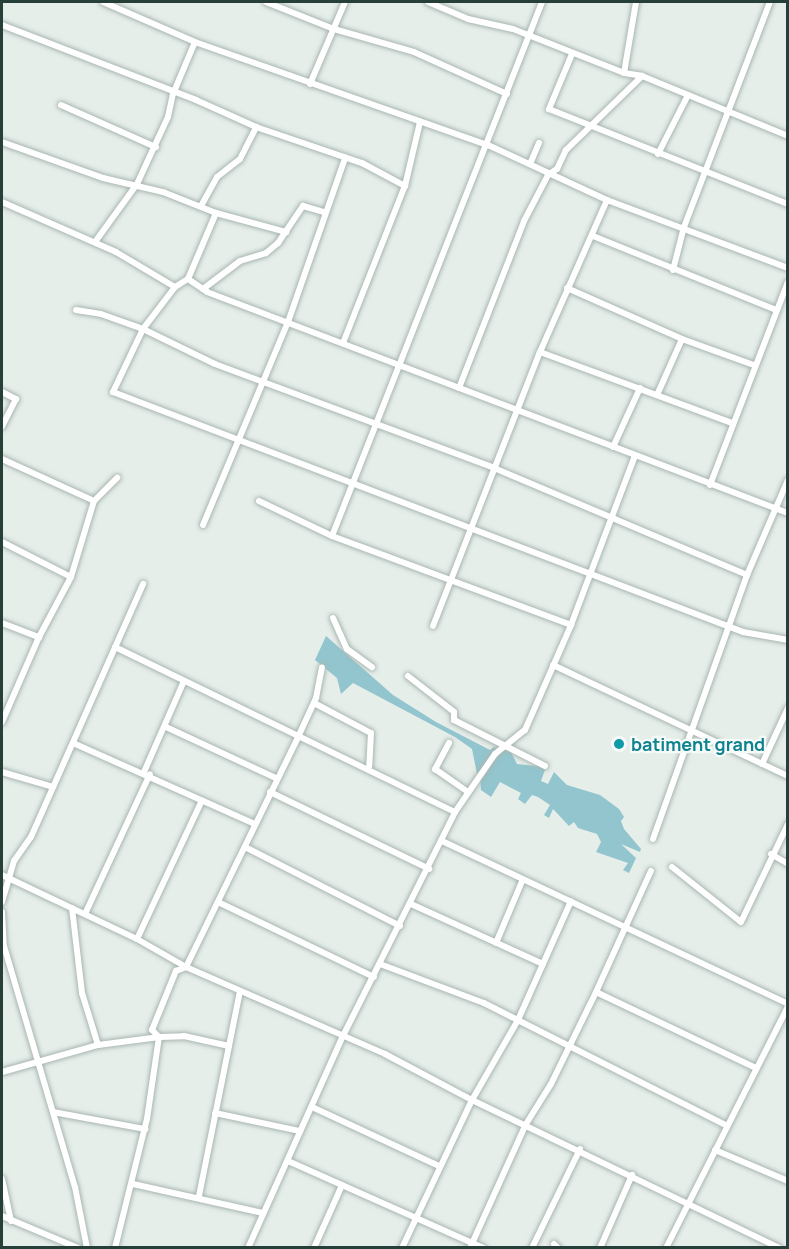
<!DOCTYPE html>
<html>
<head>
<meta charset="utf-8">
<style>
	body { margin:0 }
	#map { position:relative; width:789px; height:1249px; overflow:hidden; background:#e6eeea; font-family:Manrope,sans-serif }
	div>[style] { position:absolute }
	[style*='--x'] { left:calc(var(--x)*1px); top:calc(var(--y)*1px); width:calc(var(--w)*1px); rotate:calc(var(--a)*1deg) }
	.water>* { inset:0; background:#92c5ce }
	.roads { filter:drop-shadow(0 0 2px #a9b6b1) drop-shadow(0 0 2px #a9b6b1) }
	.minor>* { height:6px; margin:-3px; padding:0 3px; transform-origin:3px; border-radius:3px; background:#fff }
	.dots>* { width:16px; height:16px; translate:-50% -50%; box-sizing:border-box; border:3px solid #f6faf8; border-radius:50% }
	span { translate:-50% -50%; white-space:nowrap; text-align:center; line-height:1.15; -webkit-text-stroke:4.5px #f6faf8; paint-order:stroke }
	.culture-label { font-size:18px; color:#0d838f; font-weight:700 }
	.left { translate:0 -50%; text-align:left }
	.frame { position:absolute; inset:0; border:3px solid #263f38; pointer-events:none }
</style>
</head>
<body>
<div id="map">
	<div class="water">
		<i style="clip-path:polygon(326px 636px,393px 695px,436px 722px,490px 750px,494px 747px,498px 750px,477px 774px,472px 749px,455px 737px,353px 683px,341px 694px,337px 678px,315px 660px)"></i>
		<i style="clip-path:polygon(504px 749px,510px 750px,517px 764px,546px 767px,541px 781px,548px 784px,554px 772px,567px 785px,600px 795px,619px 809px,624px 817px,621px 821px,624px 829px,641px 849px,640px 852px,621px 844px,636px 858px,629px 873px,623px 870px,628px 863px,596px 852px,601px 842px,597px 834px,578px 828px,574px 822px,569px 826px,553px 809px,549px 818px,544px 815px,550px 805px,538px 797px,532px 795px,525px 804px,518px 799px,521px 793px,500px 782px,491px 797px,481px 790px,480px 777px)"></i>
	</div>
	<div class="roads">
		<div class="minor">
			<i style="--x:103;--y:2;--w:100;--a:23.5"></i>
			<i style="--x:195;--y:42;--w:311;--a:19.4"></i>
			<i style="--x:488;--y:145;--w:131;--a:24.8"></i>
			<i style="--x:607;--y:200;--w:193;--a:20.6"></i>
			<i style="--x:266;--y:2;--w:73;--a:21.7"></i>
			<i style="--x:334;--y:29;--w:83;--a:16"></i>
			<i style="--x:414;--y:52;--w:102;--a:24.3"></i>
			<i style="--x:428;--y:2;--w:43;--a:23"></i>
			<i style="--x:468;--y:19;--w:46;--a:12.5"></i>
			<i style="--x:513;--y:29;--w:119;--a:21.6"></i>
			<i style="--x:624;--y:73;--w:18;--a:9"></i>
			<i style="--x:642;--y:76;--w:158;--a:22.3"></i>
			<i style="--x:2;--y:25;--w:208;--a:21.1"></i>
			<i style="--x:196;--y:100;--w:66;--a:24.2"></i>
			<i style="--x:256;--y:127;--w:112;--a:18.8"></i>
			<i style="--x:362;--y:163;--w:49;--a:28.1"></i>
			<i style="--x:572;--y:54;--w:60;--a:112.7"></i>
			<i style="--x:549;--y:109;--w:257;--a:21.7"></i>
			<i style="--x:624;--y:73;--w:72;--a:-80.4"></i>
			<i style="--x:310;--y:84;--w:89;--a:-66.9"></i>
			<i style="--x:61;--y:105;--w:104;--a:23.9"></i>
			<i style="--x:2;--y:142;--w:107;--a:19.6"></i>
			<i style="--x:103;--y:178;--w:62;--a:13.1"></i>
			<i style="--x:163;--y:192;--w:57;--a:21.6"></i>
			<i style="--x:216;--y:213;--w:73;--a:15.2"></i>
			<i style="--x:658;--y:154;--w:66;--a:-63"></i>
			<i style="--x:530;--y:164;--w:23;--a:-67"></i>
			<i style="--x:2;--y:202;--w:124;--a:23.7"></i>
			<i style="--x:116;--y:252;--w:69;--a:30.7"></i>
			<i style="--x:175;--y:287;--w:15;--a:-32"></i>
			<i style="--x:188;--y:279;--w:72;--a:-67"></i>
			<i style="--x:201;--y:206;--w:33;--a:-61"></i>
			<i style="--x:217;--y:177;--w:29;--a:-38"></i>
			<i style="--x:240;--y:159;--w:36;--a:-63"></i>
			<i style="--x:593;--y:236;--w:197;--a:22"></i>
			<i style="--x:95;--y:242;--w:72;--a:-54.1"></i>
			<i style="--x:137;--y:184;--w:74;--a:-65.2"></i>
			<i style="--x:168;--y:117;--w:24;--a:-78"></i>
			<i style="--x:173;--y:94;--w:56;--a:-67.1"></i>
			<i style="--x:673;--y:270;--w:44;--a:-75.7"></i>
			<i style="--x:684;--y:227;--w:241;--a:-69.1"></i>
			<i style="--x:188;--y:279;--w:23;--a:34"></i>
			<i style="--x:207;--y:292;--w:622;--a:20.83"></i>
			<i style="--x:175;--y:287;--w:53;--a:127.3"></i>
			<i style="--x:143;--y:329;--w:80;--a:25.9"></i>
			<i style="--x:215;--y:364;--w:298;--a:20.4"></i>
			<i style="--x:494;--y:468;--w:275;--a:22.9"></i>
			<i style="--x:567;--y:288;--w:126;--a:23.9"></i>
			<i style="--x:682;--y:339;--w:77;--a:19.9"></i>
			<i style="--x:203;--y:289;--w:46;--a:-37.1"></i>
			<i style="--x:240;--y:261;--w:27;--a:-17"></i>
			<i style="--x:266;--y:253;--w:16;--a:-40"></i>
			<i style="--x:278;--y:243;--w:45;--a:-56"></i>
			<i style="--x:303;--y:206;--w:22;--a:16"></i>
			<i style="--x:76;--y:310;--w:25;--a:9"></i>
			<i style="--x:101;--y:314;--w:45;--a:19.7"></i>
			<i style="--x:143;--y:329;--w:70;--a:115.5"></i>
			<i style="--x:113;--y:392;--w:674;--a:20.85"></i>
			<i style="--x:743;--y:632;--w:46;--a:10.1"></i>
			<i style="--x:343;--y:343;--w:169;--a:-68.5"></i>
			<i style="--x:405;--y:186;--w:66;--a:-76.8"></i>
			<i style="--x:540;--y:352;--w:205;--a:20.3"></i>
			<i style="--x:459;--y:388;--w:179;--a:-68.7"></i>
			<i style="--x:524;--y:221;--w:52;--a:-62.4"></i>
			<i style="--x:548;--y:175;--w:11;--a:-34"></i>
			<i style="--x:557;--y:169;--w:21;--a:-65"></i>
			<i style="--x:566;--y:150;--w:106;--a:-44.2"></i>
			<i style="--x:2;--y:392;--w:16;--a:27"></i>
			<i style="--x:16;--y:399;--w:31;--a:117"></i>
			<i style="--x:657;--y:395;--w:61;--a:-65.9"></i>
			<i style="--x:613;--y:447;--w:65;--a:-65.4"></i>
			<i style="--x:2;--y:459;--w:101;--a:24.5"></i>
			<i style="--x:710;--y:485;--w:217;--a:-69"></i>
			<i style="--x:259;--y:501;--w:81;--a:25.6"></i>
			<i style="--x:332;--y:536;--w:255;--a:20.4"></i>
			<i style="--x:203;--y:525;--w:220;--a:-67.3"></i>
			<i style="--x:288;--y:322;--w:174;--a:-70.8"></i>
			<i style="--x:332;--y:536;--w:574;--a:-68.53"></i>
			<i style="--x:2;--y:542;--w:77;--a:26.9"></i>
			<i style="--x:333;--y:618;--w:34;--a:66"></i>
			<i style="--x:347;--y:649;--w:31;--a:36"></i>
			<i style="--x:2;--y:623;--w:40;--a:21"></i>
			<i style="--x:433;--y:626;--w:294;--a:-68.7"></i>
			<i style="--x:540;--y:352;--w:166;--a:-66.2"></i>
			<i style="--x:115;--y:647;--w:378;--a:25.9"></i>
			<i style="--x:553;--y:665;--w:260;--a:25.3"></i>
			<i style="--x:408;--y:676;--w:58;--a:38"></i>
			<i style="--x:454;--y:712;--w:8;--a:90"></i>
			<i style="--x:454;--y:720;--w:102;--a:26.8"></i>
			<i style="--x:314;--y:703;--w:64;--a:27.8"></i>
			<i style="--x:371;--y:733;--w:33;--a:93"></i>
			<i style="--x:2;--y:722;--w:93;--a:-66.5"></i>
			<i style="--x:39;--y:637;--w:68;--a:-61.9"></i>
			<i style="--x:71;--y:577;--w:79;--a:-73.2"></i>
			<i style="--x:94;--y:501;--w:33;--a:-45"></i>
			<i style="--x:166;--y:727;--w:121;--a:24.9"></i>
			<i style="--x:73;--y:743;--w:199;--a:24"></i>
			<i style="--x:449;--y:743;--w:30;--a:118"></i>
			<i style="--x:435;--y:769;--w:40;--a:34.9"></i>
			<i style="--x:762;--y:764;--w:62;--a:-65.1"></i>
			<i style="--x:2;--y:772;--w:53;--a:16.4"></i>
			<i style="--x:144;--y:772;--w:99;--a:-66.3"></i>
			<i style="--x:270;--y:792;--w:177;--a:25.8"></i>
			<i style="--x:653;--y:839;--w:280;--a:-70.4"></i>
			<i style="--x:747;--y:575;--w:103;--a:-66.7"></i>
			<i style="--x:442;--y:841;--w:382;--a:25.2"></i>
			<i style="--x:245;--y:847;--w:174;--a:27"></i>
			<i style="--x:771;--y:854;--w:20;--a:30"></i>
			<i style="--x:672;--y:867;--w:88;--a:38.6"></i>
			<i style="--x:741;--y:922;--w:109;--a:-64.4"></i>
			<i style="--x:2;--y:875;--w:149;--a:25.4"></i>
			<i style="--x:137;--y:939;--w:56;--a:29.7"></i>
			<i style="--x:186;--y:967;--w:217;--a:23.6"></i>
			<i style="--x:385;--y:1054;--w:98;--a:27.9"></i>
			<i style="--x:472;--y:1100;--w:341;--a:25.7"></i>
			<i style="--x:2;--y:902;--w:43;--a:-73.7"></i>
			<i style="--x:14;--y:861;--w:29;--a:-55"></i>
			<i style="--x:31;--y:837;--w:277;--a:-66.1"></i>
			<i style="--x:218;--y:902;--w:173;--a:25.7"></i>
			<i style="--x:411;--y:904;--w:145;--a:24.4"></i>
			<i style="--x:72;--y:908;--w:86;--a:83.3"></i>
			<i style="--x:82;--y:993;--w:54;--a:72.9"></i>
			<i style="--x:2;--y:912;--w:34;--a:87"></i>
			<i style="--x:4;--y:946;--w:251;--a:73.6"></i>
			<i style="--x:75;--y:1187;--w:62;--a:78.9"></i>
			<i style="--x:85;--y:914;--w:154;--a:-65.1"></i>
			<i style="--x:137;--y:939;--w:153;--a:-64.9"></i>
			<i style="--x:496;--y:943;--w:69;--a:-67.1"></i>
			<i style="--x:380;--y:964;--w:111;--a:20.6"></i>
			<i style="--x:484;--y:1003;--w:272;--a:26.8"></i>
			<i style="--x:596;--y:992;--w:177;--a:25.4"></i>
			<i style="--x:2;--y:1072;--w:100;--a:-15.7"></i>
			<i style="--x:98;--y:1045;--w:62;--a:-7.5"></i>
			<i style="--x:159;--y:1037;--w:25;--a:-2"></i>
			<i style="--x:184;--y:1036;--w:46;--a:12.5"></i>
			<i style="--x:312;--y:1107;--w:140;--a:24.9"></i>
			<i style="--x:53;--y:1112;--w:94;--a:10.5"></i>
			<i style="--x:215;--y:1113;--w:87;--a:12"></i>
			<i style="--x:715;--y:1150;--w:79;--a:23"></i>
			<i style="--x:288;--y:1161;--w:214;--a:24"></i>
			<i style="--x:2;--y:1179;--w:43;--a:77.9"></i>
			<i style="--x:133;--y:1184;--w:133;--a:12.6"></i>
			<i style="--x:199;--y:1196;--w:209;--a:-78.7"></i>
			<i style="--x:2;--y:1216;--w:82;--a:22.8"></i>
			<i style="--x:554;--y:1244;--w:6;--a:45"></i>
			<i style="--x:115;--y:1248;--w:133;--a:-76.1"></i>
			<i style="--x:147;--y:1119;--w:83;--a:-81.7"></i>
			<i style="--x:159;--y:1037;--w:10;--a:-135"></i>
			<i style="--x:152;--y:1030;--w:64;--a:-67.9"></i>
			<i style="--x:176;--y:971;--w:11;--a:-22"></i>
			<i style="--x:186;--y:967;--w:258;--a:-64"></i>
			<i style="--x:299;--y:735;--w:41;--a:-65.3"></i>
			<i style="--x:316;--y:698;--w:31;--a:-79"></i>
			<i style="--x:248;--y:1248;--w:232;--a:-65.9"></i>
			<i style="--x:343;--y:1036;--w:250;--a:-63.4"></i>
			<i style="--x:455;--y:812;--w:70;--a:-55.4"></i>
			<i style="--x:495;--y:754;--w:38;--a:-39"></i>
			<i style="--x:525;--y:730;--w:115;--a:-66.3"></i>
			<i style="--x:571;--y:625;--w:181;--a:-69.3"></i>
			<i style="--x:314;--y:1248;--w:69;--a:-66"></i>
			<i style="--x:402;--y:1248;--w:164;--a:-64.7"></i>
			<i style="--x:472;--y:1100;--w:92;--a:-60.1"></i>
			<i style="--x:518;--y:1020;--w:130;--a:-66"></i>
			<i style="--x:470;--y:1248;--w:136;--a:-65.7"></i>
			<i style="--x:526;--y:1124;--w:47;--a:-58"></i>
			<i style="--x:551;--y:1084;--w:102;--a:-63.9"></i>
			<i style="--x:596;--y:992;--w:133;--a:-65.6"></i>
			<i style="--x:532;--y:1248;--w:110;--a:-64.1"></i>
			<i style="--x:600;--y:1248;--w:80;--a:-66.3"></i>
			<i style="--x:666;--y:1248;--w:271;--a:-63.2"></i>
		</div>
	</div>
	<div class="dots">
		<i style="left:619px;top:744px;background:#0f9aa8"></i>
	</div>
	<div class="culture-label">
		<span class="left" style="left:631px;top:744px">batiment grand</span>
	</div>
	<div class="frame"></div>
</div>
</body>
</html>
